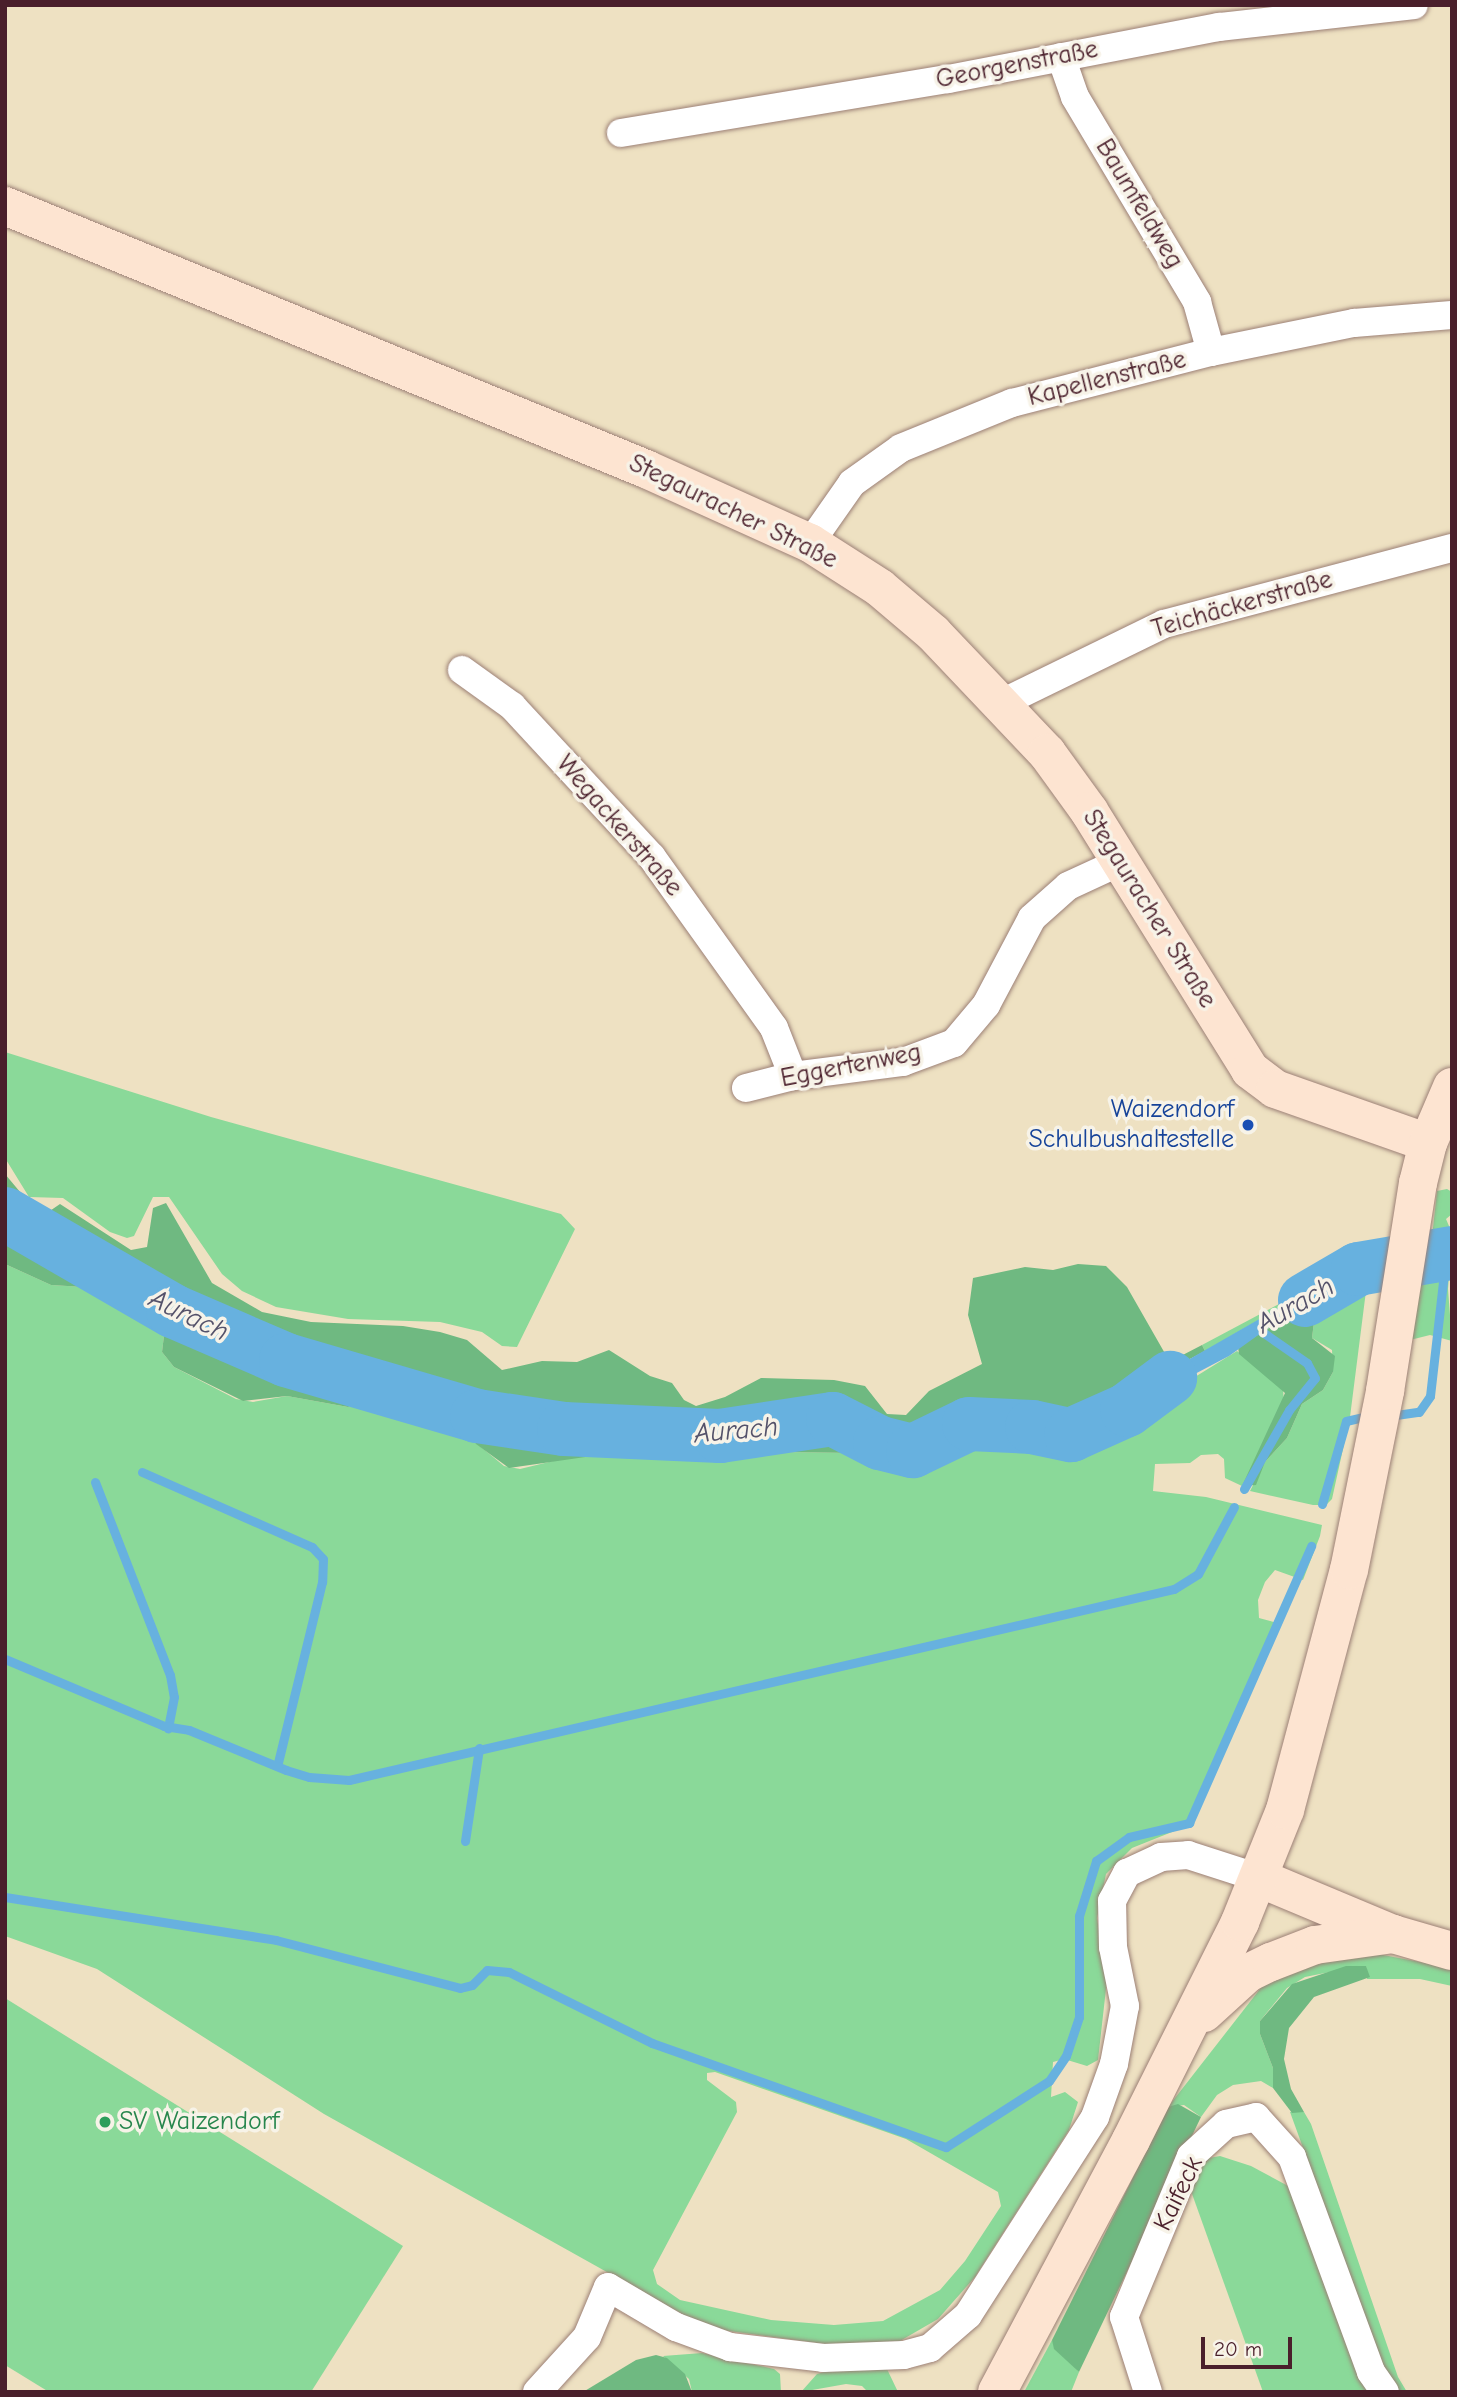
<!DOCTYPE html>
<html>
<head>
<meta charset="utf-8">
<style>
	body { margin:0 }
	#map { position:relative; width:1457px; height:2397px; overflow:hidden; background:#eee1c2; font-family:"Comic Neue",sans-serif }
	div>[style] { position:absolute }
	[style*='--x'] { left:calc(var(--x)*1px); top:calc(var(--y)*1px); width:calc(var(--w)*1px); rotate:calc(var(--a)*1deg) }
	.green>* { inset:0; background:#8ad999 }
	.forest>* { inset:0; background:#6fb981 }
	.water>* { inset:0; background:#67b1df }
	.stream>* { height:9px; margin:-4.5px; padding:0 4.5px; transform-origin:4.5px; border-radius:4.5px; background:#67b1df }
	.river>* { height:54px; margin:-27px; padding:0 27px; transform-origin:27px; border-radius:27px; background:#67b1df }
	.roads { filter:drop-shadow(0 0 2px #9c8076) drop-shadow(0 0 2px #9c8076) }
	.street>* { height:28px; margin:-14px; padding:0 14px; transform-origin:14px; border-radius:14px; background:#fff }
	.secondary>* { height:38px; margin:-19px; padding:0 19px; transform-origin:19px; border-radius:19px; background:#fde4d1 }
	.dots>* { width:19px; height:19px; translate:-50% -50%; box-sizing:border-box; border:4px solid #f7f3e8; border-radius:50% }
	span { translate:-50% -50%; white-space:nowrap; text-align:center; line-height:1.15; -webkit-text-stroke:7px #f7f3e8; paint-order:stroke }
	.street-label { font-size:26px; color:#4a1f2b }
	.transit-label { font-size:26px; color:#164399 }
	.right { translate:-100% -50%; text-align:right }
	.leisure-label { font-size:26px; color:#27864d }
	.left { translate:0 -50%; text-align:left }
	.water-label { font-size:28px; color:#54526a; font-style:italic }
	.frame { position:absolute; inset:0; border:7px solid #4a1f2b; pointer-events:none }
	.scale { position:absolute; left:1201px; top:2337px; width:91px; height:32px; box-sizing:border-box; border:4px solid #4a1f2b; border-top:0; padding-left:9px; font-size:21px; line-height:24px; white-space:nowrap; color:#4a1f2b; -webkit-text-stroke:5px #f7f3e8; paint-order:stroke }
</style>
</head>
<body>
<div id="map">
	<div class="green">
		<i style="clip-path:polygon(5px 1052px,211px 1117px,561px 1214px,575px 1229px,517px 1347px,502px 1346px,482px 1332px,440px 1322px,348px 1319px,276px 1307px,242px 1291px,222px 1274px,169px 1197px,153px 1197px,134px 1236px,127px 1238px,110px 1232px,63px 1198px,29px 1197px,5px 1158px)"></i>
		<i style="clip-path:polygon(1447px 1189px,1452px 1192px,1452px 1214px,1446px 1219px,1452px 1233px,1448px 1289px,1452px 1341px,1430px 1335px,1410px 1340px,1419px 1288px,1428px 1274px,1437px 1191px)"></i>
		<i style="clip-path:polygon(1371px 1251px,1370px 1260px,1352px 1266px,1205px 1351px,1202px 1345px,1279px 1304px,1310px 1277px)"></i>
		<i style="clip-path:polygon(evenodd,5px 1264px,51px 1285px,132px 1290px,166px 1319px,162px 1352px,174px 1367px,236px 1399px,253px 1402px,287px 1396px,348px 1407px,363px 1401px,411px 1400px,463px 1421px,481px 1447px,504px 1466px,520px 1469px,578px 1455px,634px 1450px,932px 1454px,1006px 1442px,1086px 1446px,1101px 1437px,1116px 1440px,1114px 1427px,1237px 1351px,1283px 1388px,1284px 1404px,1242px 1486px,1225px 1478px,1224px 1459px,1218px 1454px,1201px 1455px,1190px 1463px,1155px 1464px,1153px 1491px,1206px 1497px,1322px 1525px,1320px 1536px,1303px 1580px,1275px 1570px,1265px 1582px,1258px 1600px,1259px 1618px,1281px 1624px,1194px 1818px,1187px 1826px,1132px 1848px,1106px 1874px,1097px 1918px,1107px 1980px,1098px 2060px,1087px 2066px,1064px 2059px,1053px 2062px,1051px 2097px,1065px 2092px,1078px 2102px,1069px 2130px,975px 2277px,938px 2319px,900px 2341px,839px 2346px,707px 2328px,324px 2114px,97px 1969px,5px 1936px,5px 1264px,715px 2072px,906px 2139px,998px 2192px,1001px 2206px,965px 2261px,940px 2290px,883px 2321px,834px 2325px,771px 2320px,680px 2300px,657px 2284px,653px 2270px,737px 2112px,736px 2102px,707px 2080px,707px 2073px,715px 2072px)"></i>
		<i style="clip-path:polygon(1367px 1283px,1350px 1417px,1332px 1499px,1326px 1505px,1313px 1505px,1250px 1491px,1265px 1462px,1287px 1438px,1302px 1404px,1323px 1390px,1333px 1372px,1332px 1350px,1312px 1338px,1314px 1322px,1360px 1284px)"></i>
		<i style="clip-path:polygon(1362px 1951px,1452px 1968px,1452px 1986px,1420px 1979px,1367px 1979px,1366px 1966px,1360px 1966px,1305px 1977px,1287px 1988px,1260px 2021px,1260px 2034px,1273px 2068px,1273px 2088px,1261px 2081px,1233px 2085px,1217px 2095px,1201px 2117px,1184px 2105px,1168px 2107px,1267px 1980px)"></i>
		<i style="clip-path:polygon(5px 1998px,403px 2246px,311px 2392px,49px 2392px,5px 2365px)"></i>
		<i style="clip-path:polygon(1290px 2112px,1304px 2112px,1311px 2124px,1398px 2377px,1407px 2392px,1394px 2392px,1388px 2382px)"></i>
		<i style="clip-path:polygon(1220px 2156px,1251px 2166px,1290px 2187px,1370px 2392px,1263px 2392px,1191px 2191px,1193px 2170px,1209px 2158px)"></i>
		<i style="clip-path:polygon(1052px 2340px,1079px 2372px,1071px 2392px,1024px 2392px)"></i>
		<i style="clip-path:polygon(702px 2353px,774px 2369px,780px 2374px,781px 2392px,692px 2392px,689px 2379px,663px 2356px)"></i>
		<i style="clip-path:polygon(838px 2368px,887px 2369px,898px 2392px,868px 2392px,862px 2386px,846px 2384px,801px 2392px,817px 2374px)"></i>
	</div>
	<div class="forest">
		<i style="clip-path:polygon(5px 1174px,41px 1217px,60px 1204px,131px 1250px,147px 1247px,153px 1208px,166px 1203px,212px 1283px,262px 1312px,311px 1322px,403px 1326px,440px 1332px,467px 1340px,502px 1370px,542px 1361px,577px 1362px,609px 1350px,650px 1376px,672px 1383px,684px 1400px,696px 1406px,725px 1397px,761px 1378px,834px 1380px,865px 1386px,887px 1414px,906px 1415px,929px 1391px,982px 1364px,968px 1315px,973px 1278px,1025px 1267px,1053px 1270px,1078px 1264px,1106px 1266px,1127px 1287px,1167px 1357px,1175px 1359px,1202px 1345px,1205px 1351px,1167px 1371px,1116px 1410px,1111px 1423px,1119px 1434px,1115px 1440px,1101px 1437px,1086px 1446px,1006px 1442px,932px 1454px,634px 1450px,509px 1468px,476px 1444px,463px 1421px,411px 1400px,363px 1401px,348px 1407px,287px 1396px,243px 1401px,174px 1367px,162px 1352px,166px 1319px,132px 1290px,51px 1285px,5px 1264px)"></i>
		<i style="clip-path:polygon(1369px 1272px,1367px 1283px,1360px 1284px,1314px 1322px,1312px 1338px,1335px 1356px,1333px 1372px,1323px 1390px,1302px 1404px,1287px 1438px,1265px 1462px,1256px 1485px,1242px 1486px,1285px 1393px,1239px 1354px,1238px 1347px,1354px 1276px)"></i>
		<i style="clip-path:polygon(1346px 1966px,1366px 1966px,1370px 1977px,1314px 1997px,1289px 2028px,1284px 2059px,1291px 2089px,1304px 2112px,1292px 2113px,1273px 2088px,1273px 2068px,1260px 2034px,1260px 2021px,1292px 1984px)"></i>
		<i style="clip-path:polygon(1178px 2104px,1201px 2117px,1079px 2372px,1054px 2349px,1052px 2340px,1168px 2107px)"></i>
		<i style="clip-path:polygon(656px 2355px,667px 2358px,685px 2374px,692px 2392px,583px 2392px,636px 2360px)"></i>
	</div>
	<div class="water">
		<i style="clip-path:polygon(1370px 1260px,1369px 1272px,1354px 1276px,1278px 1321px,1229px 1356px,1191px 1376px,1159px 1402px,1114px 1427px,1111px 1423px,1116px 1410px,1167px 1372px,1352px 1266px)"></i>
	</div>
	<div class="stream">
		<i style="--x:1389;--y:1416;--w:30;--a:-8"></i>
		<i style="--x:1419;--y:1412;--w:19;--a:-55"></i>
		<i style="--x:1430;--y:1396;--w:142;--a:-83.5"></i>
		<i style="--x:142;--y:1472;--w:186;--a:23.8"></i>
		<i style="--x:312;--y:1547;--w:16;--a:47"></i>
		<i style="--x:323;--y:1559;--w:23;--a:92"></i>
		<i style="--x:322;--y:1582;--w:189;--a:103.7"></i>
		<i style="--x:95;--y:1482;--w:207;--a:68.8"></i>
		<i style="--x:170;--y:1675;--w:22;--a:80"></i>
		<i style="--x:174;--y:1697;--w:32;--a:101"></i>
		<i style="--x:1244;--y:1489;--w:91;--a:-60.3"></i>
		<i style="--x:1289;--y:1410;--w:41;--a:-50.9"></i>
		<i style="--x:1315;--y:1378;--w:17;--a:-118"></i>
		<i style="--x:1307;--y:1363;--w:60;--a:-145.2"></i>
		<i style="--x:1322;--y:1504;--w:86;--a:-73.9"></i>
		<i style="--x:1346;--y:1421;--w:26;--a:-13"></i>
		<i style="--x:5;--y:1659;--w:173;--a:22.8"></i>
		<i style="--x:164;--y:1726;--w:25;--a:9"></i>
		<i style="--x:189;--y:1730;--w:105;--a:22.4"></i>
		<i style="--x:286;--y:1770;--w:24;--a:17"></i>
		<i style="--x:309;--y:1777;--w:40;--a:4.3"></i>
		<i style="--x:349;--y:1780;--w:847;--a:-13.04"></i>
		<i style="--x:1174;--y:1589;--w:28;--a:-32"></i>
		<i style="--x:1198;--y:1574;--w:76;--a:-61.8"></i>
		<i style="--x:465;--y:1841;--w:94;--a:-81.4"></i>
		<i style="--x:5;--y:1897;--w:274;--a:9"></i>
		<i style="--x:276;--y:1940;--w:190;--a:14.6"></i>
		<i style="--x:460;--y:1988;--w:12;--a:-14"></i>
		<i style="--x:472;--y:1985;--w:21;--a:-45"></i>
		<i style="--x:487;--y:1970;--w:22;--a:5"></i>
		<i style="--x:509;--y:1972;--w:160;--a:26.4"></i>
		<i style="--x:652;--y:2043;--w:312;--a:19.5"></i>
		<i style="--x:946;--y:2147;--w:122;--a:-32.7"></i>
		<i style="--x:1049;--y:2081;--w:30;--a:-56"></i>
		<i style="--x:1066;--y:2056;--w:41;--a:-71.6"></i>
		<i style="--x:1079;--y:2017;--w:101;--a:-90"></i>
		<i style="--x:1079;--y:1916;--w:58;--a:-72.8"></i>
		<i style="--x:1096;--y:1861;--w:41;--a:-36"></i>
		<i style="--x:1129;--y:1837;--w:62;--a:-13.1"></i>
		<i style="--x:1189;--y:1823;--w:303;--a:-66.2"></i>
	</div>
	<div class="river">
		<i style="--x:5;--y:1214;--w:194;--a:30"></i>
		<i style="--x:173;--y:1311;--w:123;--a:23.4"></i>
		<i style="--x:286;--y:1360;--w:199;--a:16.3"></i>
		<i style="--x:477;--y:1416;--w:88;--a:8.5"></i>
		<i style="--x:564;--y:1429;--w:156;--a:2.6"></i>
		<i style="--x:720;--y:1436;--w:114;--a:-8.6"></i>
		<i style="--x:833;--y:1419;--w:53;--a:27.1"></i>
		<i style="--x:880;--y:1443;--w:34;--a:14"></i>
		<i style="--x:913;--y:1451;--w:62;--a:-25.7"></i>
		<i style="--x:969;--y:1424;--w:63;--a:2.7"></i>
		<i style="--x:1032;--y:1427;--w:40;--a:12"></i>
		<i style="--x:1071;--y:1435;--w:61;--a:-24.1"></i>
		<i style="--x:1127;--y:1410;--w:54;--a:-36.7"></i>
		<i style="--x:1305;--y:1300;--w:61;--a:-30.3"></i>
		<i style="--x:1358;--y:1269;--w:95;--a:-9.7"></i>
	</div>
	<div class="roads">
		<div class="street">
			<i style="--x:1061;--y:57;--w:42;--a:70.7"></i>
			<i style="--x:1075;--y:97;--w:239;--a:59.2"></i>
			<i style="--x:1197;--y:302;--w:52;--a:74.4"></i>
			<i style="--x:621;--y:133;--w:331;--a:-9.4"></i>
			<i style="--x:948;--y:79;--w:276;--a:-10.9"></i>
			<i style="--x:1219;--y:27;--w:196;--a:-6.4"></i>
			<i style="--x:810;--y:543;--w:73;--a:-55"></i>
			<i style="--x:852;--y:483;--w:60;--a:-35.5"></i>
			<i style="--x:901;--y:448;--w:120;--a:-22.1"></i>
			<i style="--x:1012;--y:403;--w:205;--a:-14.4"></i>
			<i style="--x:1211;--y:352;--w:146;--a:-11.5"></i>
			<i style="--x:1354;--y:323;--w:98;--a:-4.7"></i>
			<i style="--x:462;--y:670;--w:62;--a:35.8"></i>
			<i style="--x:512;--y:706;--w:205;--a:47.2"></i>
			<i style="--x:651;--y:856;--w:211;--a:54.4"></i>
			<i style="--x:774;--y:1028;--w:52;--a:68.4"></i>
			<i style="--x:1002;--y:703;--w:180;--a:-26"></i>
			<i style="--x:1164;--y:624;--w:298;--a:-14.8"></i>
			<i style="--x:746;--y:1088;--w:49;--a:-14.3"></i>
			<i style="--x:793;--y:1076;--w:111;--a:-7.3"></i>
			<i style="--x:903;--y:1062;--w:54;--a:-20.4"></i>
			<i style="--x:954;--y:1043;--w:50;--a:-49.9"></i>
			<i style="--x:986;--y:1005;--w:98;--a:-62.1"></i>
			<i style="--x:1032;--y:918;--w:48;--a:-41.6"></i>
			<i style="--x:1068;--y:886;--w:57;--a:-24.8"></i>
			<i style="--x:537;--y:2392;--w:74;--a:-47.7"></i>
			<i style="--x:587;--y:2337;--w:54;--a:-67.2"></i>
			<i style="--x:608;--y:2287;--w:79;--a:30.5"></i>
			<i style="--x:676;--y:2327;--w:58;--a:20.3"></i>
			<i style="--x:730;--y:2347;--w:94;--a:6.7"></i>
			<i style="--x:823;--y:2358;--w:81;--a:-2.1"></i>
			<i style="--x:904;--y:2355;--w:27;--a:-15"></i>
			<i style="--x:930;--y:2348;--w:50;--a:-41"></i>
			<i style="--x:968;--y:2315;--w:235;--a:-57.3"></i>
			<i style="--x:1095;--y:2117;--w:56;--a:-70.3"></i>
			<i style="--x:1114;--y:2064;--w:59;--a:-79.3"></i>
			<i style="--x:1125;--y:2006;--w:60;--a:-101.5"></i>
			<i style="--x:1113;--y:1947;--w:46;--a:-91.2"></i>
			<i style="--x:1112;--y:1901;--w:32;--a:-62"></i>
			<i style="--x:1127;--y:1873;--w:38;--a:-25"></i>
			<i style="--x:1161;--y:1857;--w:27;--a:-4"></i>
			<i style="--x:1188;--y:1855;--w:75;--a:17.9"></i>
			<i style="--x:1148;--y:2392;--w:79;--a:-107.7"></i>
			<i style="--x:1124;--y:2317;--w:174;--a:-67.4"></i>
			<i style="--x:1191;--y:2156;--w:47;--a:-42.4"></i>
			<i style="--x:1226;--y:2124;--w:31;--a:-13"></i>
			<i style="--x:1256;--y:2117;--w:54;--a:48"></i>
			<i style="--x:1292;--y:2157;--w:229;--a:69.8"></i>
			<i style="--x:1371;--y:2372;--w:24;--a:55"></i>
		</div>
		<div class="secondary">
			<i style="--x:5;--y:206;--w:693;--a:22.31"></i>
			<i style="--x:646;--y:469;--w:180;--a:24.3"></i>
			<i style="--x:810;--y:543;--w:83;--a:32.7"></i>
			<i style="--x:880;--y:588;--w:70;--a:40.3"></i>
			<i style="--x:933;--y:633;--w:166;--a:46.5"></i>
			<i style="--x:1047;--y:753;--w:72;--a:54.1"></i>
			<i style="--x:1089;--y:811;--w:305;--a:58.1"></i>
			<i style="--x:1250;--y:1070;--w:31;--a:37"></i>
			<i style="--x:1275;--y:1089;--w:162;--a:19.4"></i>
			<i style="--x:1259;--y:1878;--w:145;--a:22.7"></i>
			<i style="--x:1393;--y:1934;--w:61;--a:16.1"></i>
			<i style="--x:1204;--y:2013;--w:59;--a:-42.3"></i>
			<i style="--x:1248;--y:1973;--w:25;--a:-26"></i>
			<i style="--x:1271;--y:1962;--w:47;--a:-21.1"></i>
			<i style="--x:1315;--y:1945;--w:79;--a:-8"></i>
			<i style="--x:997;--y:2392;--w:285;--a:-62"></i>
			<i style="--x:1131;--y:2140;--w:244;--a:-63.4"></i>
			<i style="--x:1240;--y:1922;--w:121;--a:-68.1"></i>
			<i style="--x:1285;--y:1810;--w:248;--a:-75.1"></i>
			<i style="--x:1349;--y:1570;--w:183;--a:-78.6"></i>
			<i style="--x:1385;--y:1391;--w:211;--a:-81"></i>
			<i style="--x:1418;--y:1183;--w:41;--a:-76"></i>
			<i style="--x:1428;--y:1143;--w:61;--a:-66.8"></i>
		</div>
	</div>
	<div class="dots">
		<i style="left:1248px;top:1125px;background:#1a4fb4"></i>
		<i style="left:105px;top:2122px;background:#2e9e5b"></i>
	</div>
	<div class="street-label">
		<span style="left:1017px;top:65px;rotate:-11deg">Georgenstraße</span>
		<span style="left:1139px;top:204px;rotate:59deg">Baumfeldweg</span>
		<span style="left:1107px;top:379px;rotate:-14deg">Kapellenstraße</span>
		<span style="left:733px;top:512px;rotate:26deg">Stegauracher Straße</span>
		<span style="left:1242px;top:605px;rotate:-16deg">Teichäckerstraße</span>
		<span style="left:619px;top:826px;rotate:49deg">Wegackerstraße</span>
		<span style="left:1149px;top:909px;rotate:58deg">Stegauracher Straße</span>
		<span style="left:851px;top:1066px;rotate:-11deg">Eggertenweg</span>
		<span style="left:1179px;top:2194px;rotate:-64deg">Kaifeck</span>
	</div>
	<div class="transit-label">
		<span class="right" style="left:1234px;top:1125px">Waizendorf<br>Schulbushaltestelle</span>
	</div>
	<div class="leisure-label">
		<span class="left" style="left:119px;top:2122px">SV Waizendorf</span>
	</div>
	<div class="water-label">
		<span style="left:1295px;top:1305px;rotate:-30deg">Aurach</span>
		<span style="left:189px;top:1315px;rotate:26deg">Aurach</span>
		<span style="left:736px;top:1430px;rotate:-5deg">Aurach</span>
	</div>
	<div class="frame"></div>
	<div class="scale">20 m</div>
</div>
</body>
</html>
